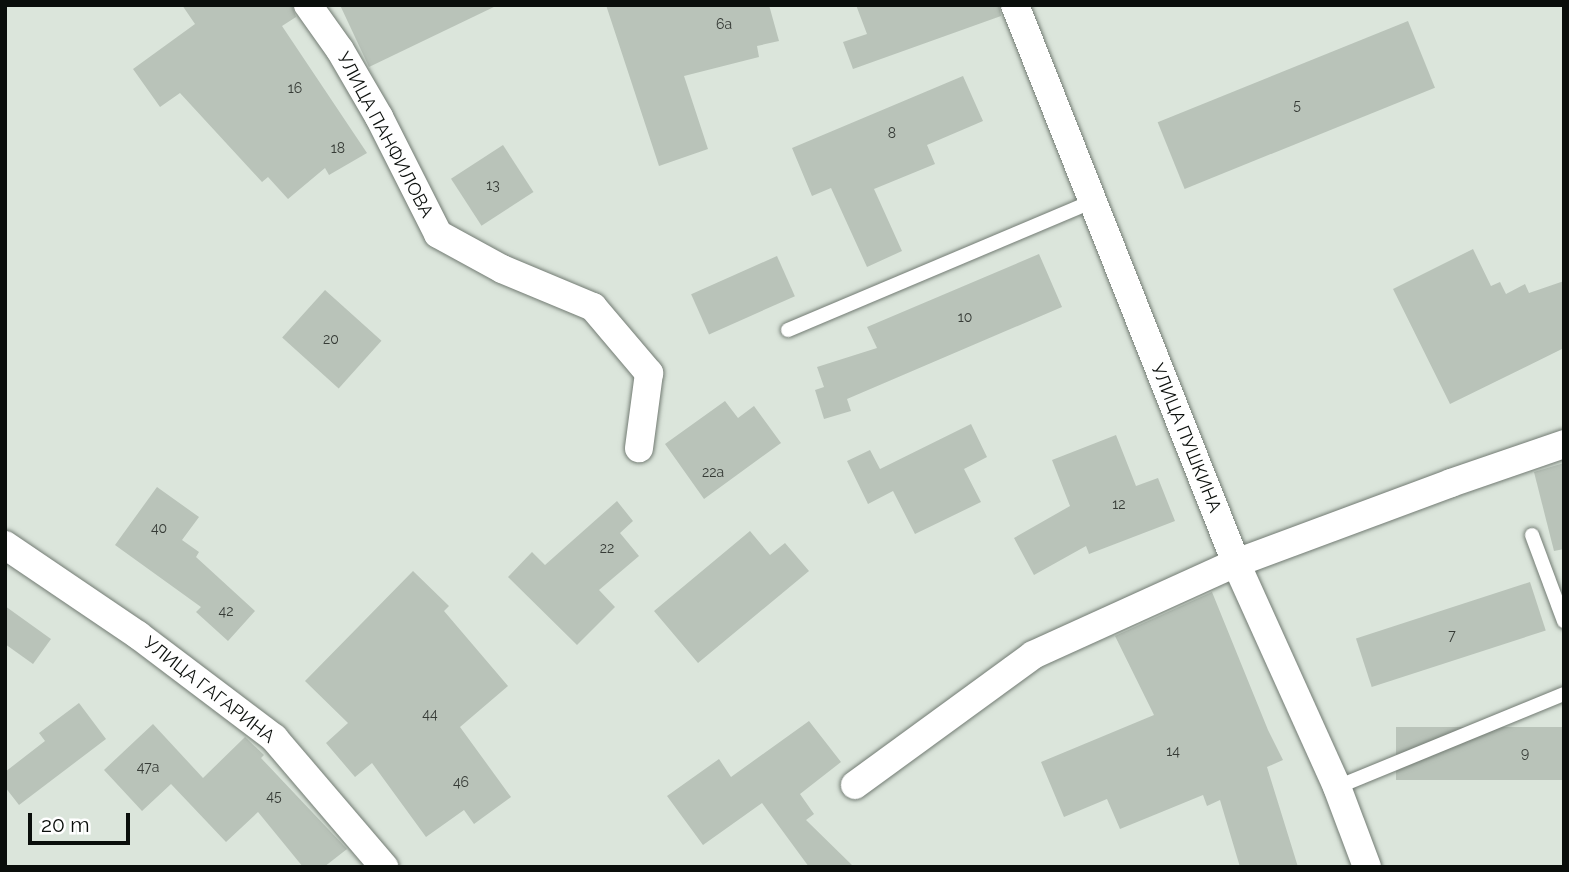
<!DOCTYPE html>
<html>
<head>
<meta charset="utf-8">
<style>
	body { margin:0 }
	#map { position:relative; width:1569px; height:872px; overflow:hidden; background:#dbe5db; font-family:Raleway,sans-serif }
	div>[style] { position:absolute }
	[style*='--x'] { left:calc(var(--x)*1px); top:calc(var(--y)*1px); width:calc(var(--w)*1px); rotate:calc(var(--a)*1deg) }
	.building>* { inset:0; background:#b9c3b9; transform-origin:0 0 }
	.roads { filter:drop-shadow(0 0 2px #727b73) drop-shadow(0 0 2px #727b73) }
	.service>* { height:14px; margin:-7px; padding:0 7px; transform-origin:7px; border-radius:7px; background:#fff }
	.minor>* { height:28px; margin:-14px; padding:0 14px; transform-origin:14px; border-radius:14px; background:#fff }
	span { translate:-50% -50%; white-space:nowrap; text-align:center; line-height:1.15; -webkit-text-stroke:5px #fff; paint-order:stroke }
	.number-label { font-size:14px; color:#363b36 }
	.number-label span { -webkit-text-stroke-width:0 }
	.street-label { font-size:18px; color:#0a0e0b }
	.frame { position:absolute; inset:0; border:7px solid #0a0e0b; pointer-events:none }
	.scale { position:absolute; left:28px; top:813px; width:102px; height:32px; box-sizing:border-box; border:4px solid #0a0e0b; border-top:0; padding-left:9px; font-size:21px; line-height:24px; white-space:nowrap; color:#0a0e0b; -webkit-text-stroke:5px #fff; paint-order:stroke }
</style>
</head>
<body>
<div id="map">
	<div class="building">
		<i style="clip-path:polygon(182px 5px,292px 5px,296px 17px,282px 26px,367px 153px,329px 175px,325px 168px,288px 199px,268px 177px,262px 182px,180px 93px,160px 107px,133px 69px,195px 24px)"></i>
		<i style="clip-path:polygon(340px 5px,498px 5px,369px 67px)"></i>
		<i style="clip-path:polygon(606px 5px,769px 5px,779px 41px,757px 46px,759px 57px,684px 76px,708px 149px,659px 166px)"></i>
		<i style="clip-path:polygon(856px 5px,999px 5px,1001px 16px,853px 69px,843px 42px,867px 34px)"></i>
		<i style="left:1408px;top:21px;width:72px;height:270px;rotate:68deg"></i>
		<i style="clip-path:polygon(963px 76px,983px 121px,927px 145px,935px 164px,874px 189px,902px 251px,867px 267px,831px 188px,812px 196px,792px 148px)"></i>
		<i style="left:503px;top:145px;width:56px;height:62px;rotate:57deg"></i>
		<i style="clip-path:polygon(1473px 249px,1491px 286px,1500px 282px,1506px 294px,1525px 284px,1529px 293px,1564px 281px,1564px 348px,1450px 404px,1393px 289px)"></i>
		<i style="clip-path:polygon(1039px 254px,1062px 307px,847px 399px,851px 411px,824px 419px,815px 390px,824px 387px,817px 367px,877px 348px,867px 327px)"></i>
		<i style="left:777px;top:256px;width:44px;height:94px;rotate:66deg"></i>
		<i style="left:325px;top:290px;width:76px;height:64px;rotate:42deg"></i>
		<i style="clip-path:polygon(725px 401px,738px 418px,754px 406px,781px 443px,704px 499px,665px 444px)"></i>
		<i style="clip-path:polygon(971px 424px,987px 457px,964px 469px,981px 502px,915px 534px,893px 491px,868px 504px,847px 461px,870px 450px,880px 469px)"></i>
		<i style="clip-path:polygon(1116px 435px,1136px 486px,1158px 478px,1175px 521px,1089px 554px,1086px 546px,1034px 575px,1014px 538px,1070px 506px,1052px 460px)"></i>
		<i style="clip-path:polygon(1564px 463px,1564px 549px,1554px 551px,1534px 472px)"></i>
		<i style="clip-path:polygon(157px 487px,199px 517px,182px 540px,199px 552px,196px 557px,255px 611px,228px 641px,196px 612px,201px 607px,115px 545px)"></i>
		<i style="clip-path:polygon(617px 501px,633px 521px,620px 533px,639px 556px,599px 590px,615px 607px,577px 645px,508px 577px,532px 552px,545px 565px)"></i>
		<i style="clip-path:polygon(750px 531px,770px 555px,785px 543px,809px 571px,698px 663px,654px 611px)"></i>
		<i style="clip-path:polygon(413px 571px,449px 606px,444px 611px,508px 686px,460px 727px,511px 797px,474px 824px,464px 810px,426px 837px,372px 763px,355px 777px,326px 743px,348px 723px,305px 681px)"></i>
		<i style="left:1530px;top:582px;width:51px;height:183px;rotate:72deg"></i>
		<i style="clip-path:polygon(1212px 592px,1268px 730px,1283px 760px,1267px 767px,1298px 867px,1240px 867px,1220px 800px,1207px 806px,1203px 795px,1120px 829px,1107px 799px,1064px 817px,1041px 762px,1154px 715px,1115px 636px)"></i>
		<i style="clip-path:polygon(5px 606px,51px 639px,33px 664px,5px 644px)"></i>
		<i style="clip-path:polygon(79px 703px,106px 739px,19px 805px,5px 787px,5px 772px,45px 741px,39px 733px)"></i>
		<i style="clip-path:polygon(809px 721px,841px 762px,800px 794px,814px 814px,806px 820px,854px 867px,809px 867px,762px 803px,703px 845px,667px 796px,719px 759px,731px 777px)"></i>
		<i style="clip-path:polygon(153px 724px,203px 778px,245px 737px,264px 755px,261px 758px,347px 849px,324px 867px,303px 867px,258px 812px,226px 842px,171px 784px,142px 811px,104px 770px)"></i>
		<i style="left:1564px;top:727px;width:53px;height:168px;rotate:90deg"></i>
	</div>
	<div class="roads">
		<div class="service">
			<i style="--x:788;--y:330;--w:331;--a:-22.9"></i>
			<i style="--x:1532;--y:535;--w:92;--a:69.6"></i>
			<i style="--x:1337;--y:787;--w:245;--a:-22.3"></i>
		</div>
		<div class="minor">
			<i style="--x:308;--y:5;--w:55;--a:54.6"></i>
			<i style="--x:340;--y:50;--w:78;--a:59.8"></i>
			<i style="--x:379;--y:117;--w:131;--a:63.2"></i>
			<i style="--x:438;--y:234;--w:73;--a:28.7"></i>
			<i style="--x:502;--y:269;--w:99;--a:22.7"></i>
			<i style="--x:593;--y:307;--w:87;--a:49.7"></i>
			<i style="--x:649;--y:373;--w:76;--a:97.6"></i>
			<i style="--x:1015;--y:5;--w:600;--a:68.39"></i>
			<i style="--x:1236;--y:563;--w:246;--a:65.7"></i>
			<i style="--x:1337;--y:787;--w:85;--a:69.4"></i>
			<i style="--x:5;--y:545;--w:161;--a:34.1"></i>
			<i style="--x:138;--y:635;--w:171;--a:37.1"></i>
			<i style="--x:274;--y:738;--w:170;--a:49.5"></i>
			<i style="--x:855;--y:785;--w:220;--a:-36.1"></i>
			<i style="--x:1033;--y:655;--w:223;--a:-24.4"></i>
			<i style="--x:1236;--y:563;--w:229;--a:-20.4"></i>
			<i style="--x:1451;--y:483;--w:120;--a:-19"></i>
		</div>
	</div>
	<div class="number-label">
		<span style="left:724px;top:24px">6а</span>
		<span style="left:295px;top:88px">16</span>
		<span style="left:1297px;top:105px">5</span>
		<span style="left:892px;top:133px">8</span>
		<span style="left:338px;top:148px">18</span>
		<span style="left:493px;top:185px">13</span>
		<span style="left:965px;top:317px">10</span>
		<span style="left:331px;top:339px">20</span>
		<span style="left:713px;top:472px">22а</span>
		<span style="left:1119px;top:504px">12</span>
		<span style="left:159px;top:528px">40</span>
		<span style="left:607px;top:548px">22</span>
		<span style="left:226px;top:611px">42</span>
		<span style="left:1452px;top:635px">7</span>
		<span style="left:430px;top:714px">44</span>
		<span style="left:1173px;top:751px">14</span>
		<span style="left:1525px;top:753px">9</span>
		<span style="left:148px;top:767px">47а</span>
		<span style="left:461px;top:782px">46</span>
		<span style="left:274px;top:796px">45</span>
	</div>
	<div class="street-label">
		<span style="left:385px;top:135px;rotate:62deg">УЛИЦА ПАНФИЛОВА</span>
		<span style="left:1186px;top:438px;rotate:68deg">УЛИЦА ПУШКИНА</span>
		<span style="left:209px;top:690px;rotate:38deg">УЛИЦА ГАГАРИНА</span>
	</div>
	<div class="frame"></div>
	<div class="scale">20 m</div>
</div>
</body>
</html>
